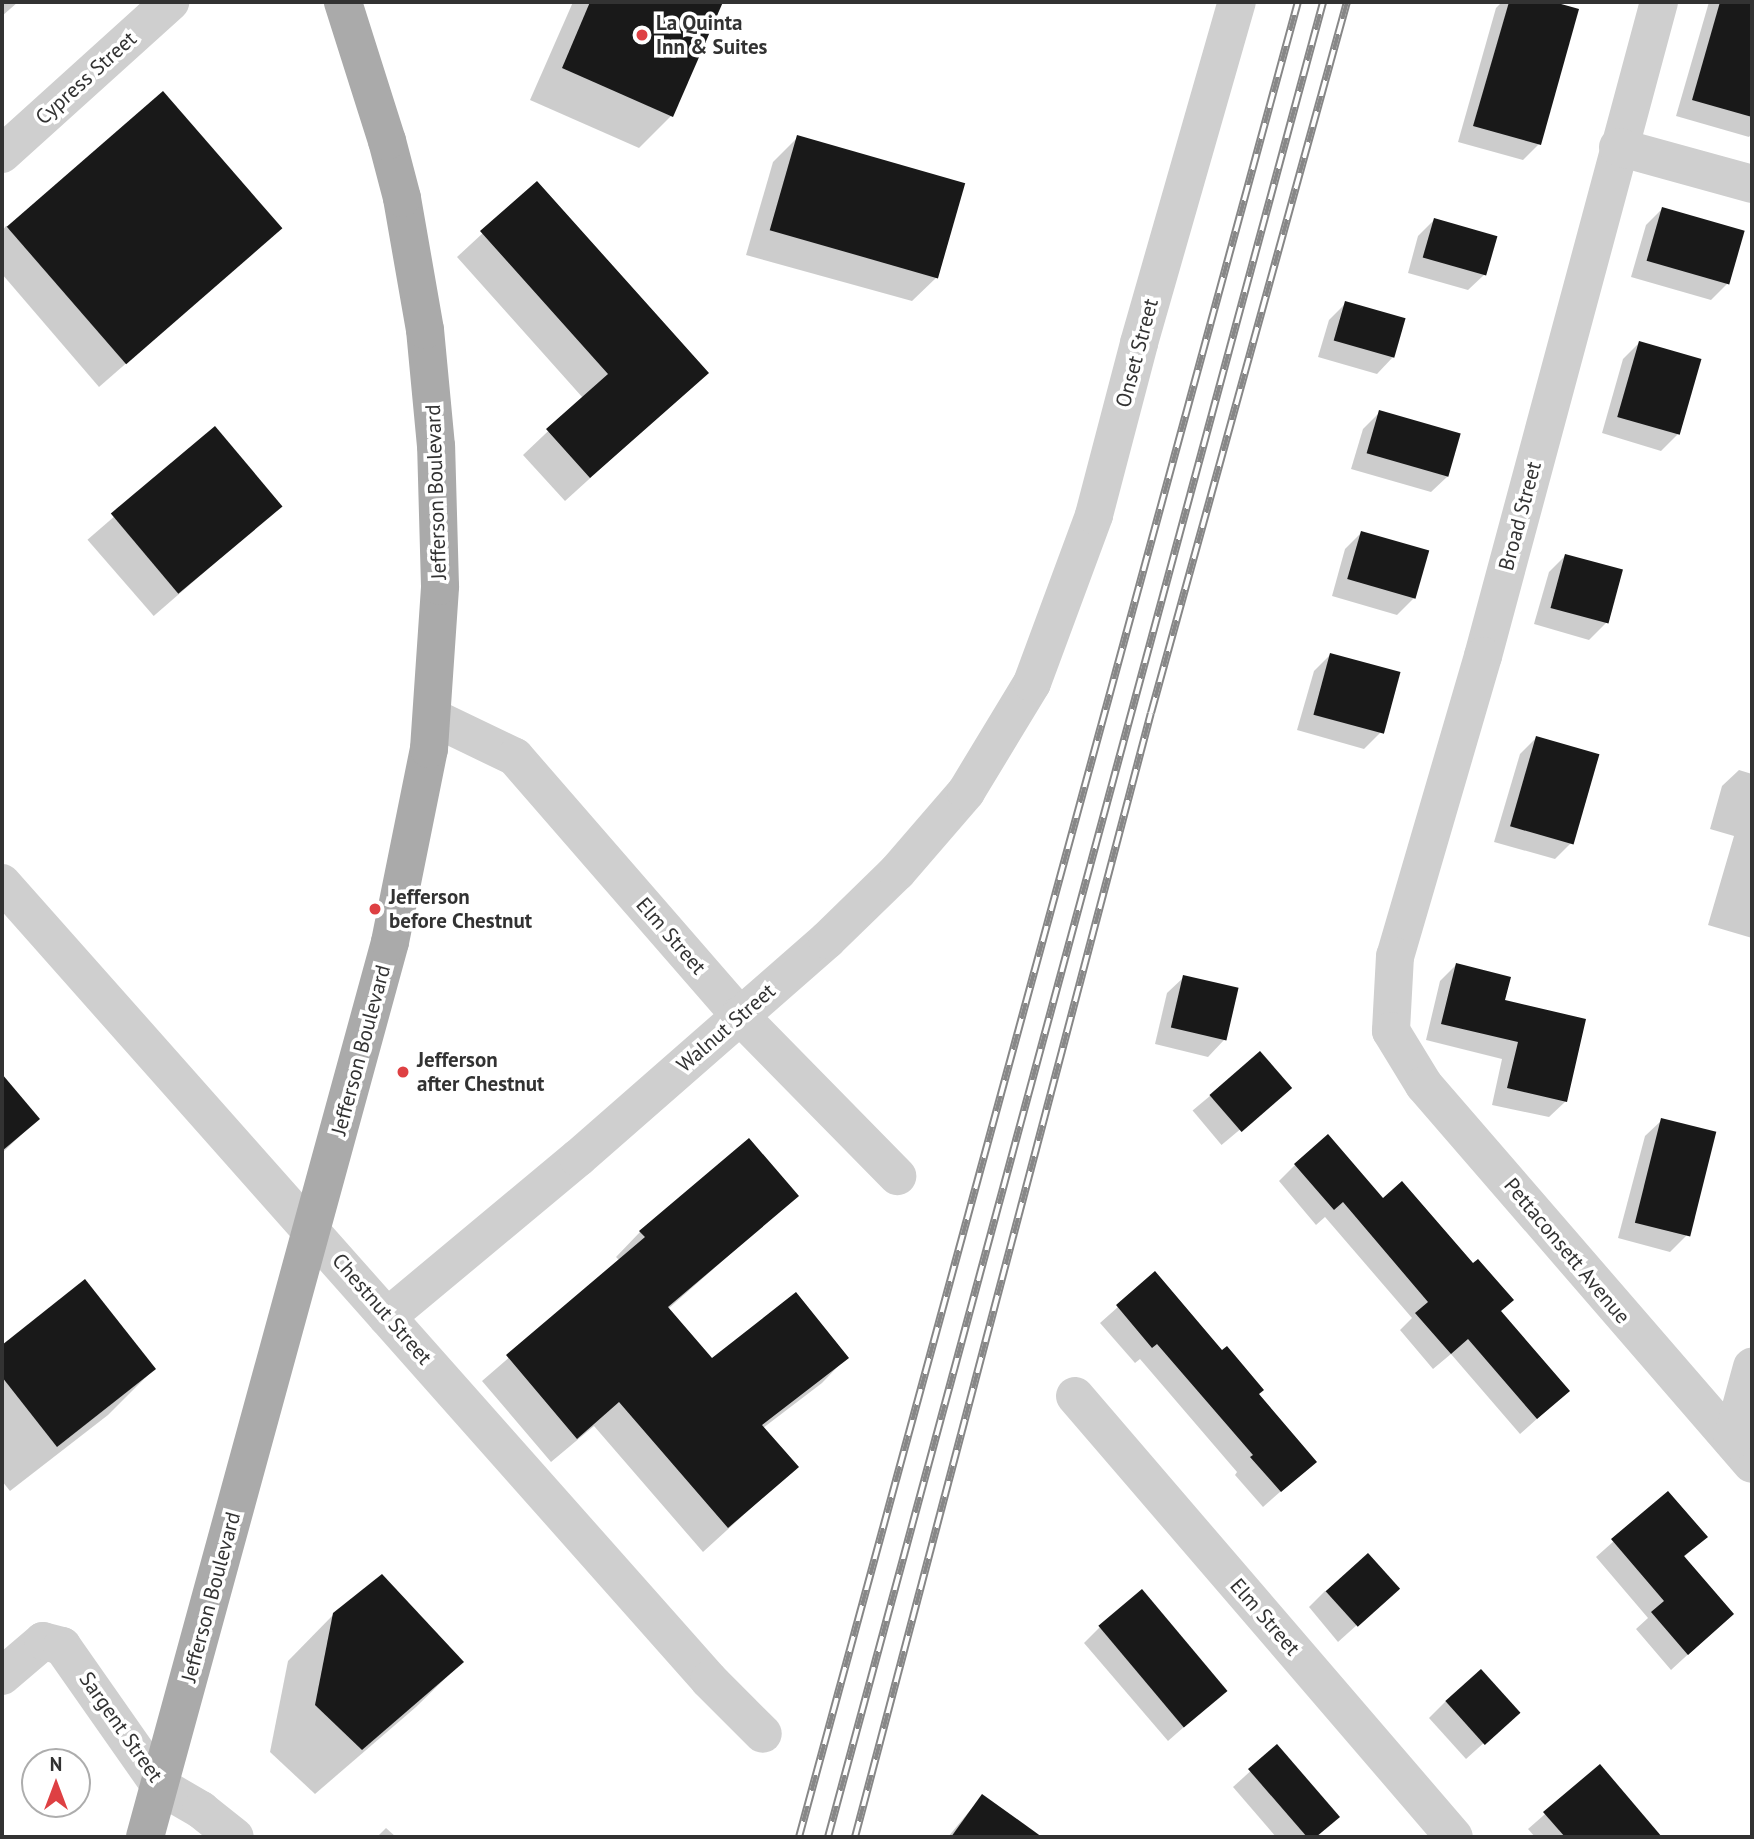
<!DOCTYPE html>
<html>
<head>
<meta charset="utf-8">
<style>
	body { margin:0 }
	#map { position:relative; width:1754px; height:1839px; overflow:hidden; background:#fff; font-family:"PT Sans",sans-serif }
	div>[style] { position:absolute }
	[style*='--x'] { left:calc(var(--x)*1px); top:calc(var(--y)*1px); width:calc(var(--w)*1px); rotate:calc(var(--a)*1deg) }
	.shadow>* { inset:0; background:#0003; transform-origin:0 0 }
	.building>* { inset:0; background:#191919; transform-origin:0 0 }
	.minor>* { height:38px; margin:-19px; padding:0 19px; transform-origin:19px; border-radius:19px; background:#cfcfcf }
	.major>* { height:38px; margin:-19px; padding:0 19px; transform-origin:19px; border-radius:19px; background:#aaa }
	.rail>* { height:8px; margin-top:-4px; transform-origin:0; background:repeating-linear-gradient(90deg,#fff 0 16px,#878787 0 32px); box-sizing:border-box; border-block:2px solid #878787 }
	.dots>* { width:19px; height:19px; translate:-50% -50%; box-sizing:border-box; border:4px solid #fff; border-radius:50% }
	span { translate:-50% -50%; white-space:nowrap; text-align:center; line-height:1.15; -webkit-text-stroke:7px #fff; paint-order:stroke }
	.poi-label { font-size:21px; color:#323232; font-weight:700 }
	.left { translate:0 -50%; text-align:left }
	.street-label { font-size:21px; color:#323232 }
	.frame { position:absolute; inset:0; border:4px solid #323232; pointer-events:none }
	.north { position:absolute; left:21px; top:1748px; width:70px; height:70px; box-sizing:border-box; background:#fff; border:2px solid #adadad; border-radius:50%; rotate:0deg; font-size:19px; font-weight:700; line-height:28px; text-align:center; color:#323232 }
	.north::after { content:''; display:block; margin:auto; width:24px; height:32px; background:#de4043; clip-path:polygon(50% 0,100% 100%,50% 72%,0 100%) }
</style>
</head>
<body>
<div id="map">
	<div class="shadow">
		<i style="clip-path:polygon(2px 2px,18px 2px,2px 16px)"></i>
		<i style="clip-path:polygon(573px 2px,721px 2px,671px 116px,639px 148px,530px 100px)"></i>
		<i style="clip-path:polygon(1502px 2px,1548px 2px,1577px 10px,1539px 144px,1523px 160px,1458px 142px,1496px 8px)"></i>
		<i style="clip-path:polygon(1709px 2px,1752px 2px,1752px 133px,1749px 137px,1676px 116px)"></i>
		<i style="clip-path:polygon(798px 137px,937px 277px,912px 301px,746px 255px,773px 162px)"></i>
		<i style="clip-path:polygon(537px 183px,706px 373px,565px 501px,523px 455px,583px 398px,457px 257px)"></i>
		<i style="clip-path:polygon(1662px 209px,1727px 284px,1711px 300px,1631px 277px,1646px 225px)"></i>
		<i style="clip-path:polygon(1434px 220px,1485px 274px,1468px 290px,1408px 273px,1418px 236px)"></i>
		<i style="clip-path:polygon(6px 226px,280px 229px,99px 387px,2px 274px,2px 231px)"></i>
		<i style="clip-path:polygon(1346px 303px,1393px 357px,1377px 374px,1318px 357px,1329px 320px)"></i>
		<i style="clip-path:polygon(1639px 343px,1678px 434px,1661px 451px,1602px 433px,1623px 359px)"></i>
		<i style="clip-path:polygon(1380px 412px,1448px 476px,1431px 492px,1351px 469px,1363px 429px)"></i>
		<i style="left:215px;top:429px;width:101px;height:169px;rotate:49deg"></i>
		<i style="clip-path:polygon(1361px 533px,1414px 598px,1397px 615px,1332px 596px,1345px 549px)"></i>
		<i style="clip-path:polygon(1565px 556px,1606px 623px,1589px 640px,1534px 624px,1549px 572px)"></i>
		<i style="clip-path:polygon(1331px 654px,1380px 733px,1364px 749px,1297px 730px,1314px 671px)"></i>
		<i style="clip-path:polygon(1536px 738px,1571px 843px,1555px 859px,1494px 842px,1520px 754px)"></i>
		<i style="clip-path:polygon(1739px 770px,1752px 774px,1752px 938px,1708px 925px,1734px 836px,1710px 829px,1722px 786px)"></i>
		<i style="clip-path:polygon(1456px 965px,1503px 1002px,1566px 1101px,1549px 1117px,1492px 1105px,1502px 1059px,1426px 1040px,1440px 981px)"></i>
		<i style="clip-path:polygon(1184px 977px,1224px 1040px,1208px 1057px,1155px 1044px,1167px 993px)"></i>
		<i style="left:1260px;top:1054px;width:45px;height:88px;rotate:50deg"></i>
		<i style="clip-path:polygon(2px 1077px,38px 1119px,2px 1153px)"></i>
		<i style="clip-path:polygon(1662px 1120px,1686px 1236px,1670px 1252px,1618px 1238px,1645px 1136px)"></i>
		<i style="clip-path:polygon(1295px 1165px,1383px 1200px,1473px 1266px,1500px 1311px,1568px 1391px,1520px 1434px,1451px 1354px,1433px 1369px,1400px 1330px,1412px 1318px,1325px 1217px,1316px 1225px,1279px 1181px)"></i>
		<i style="clip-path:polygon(796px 1196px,668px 1309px,712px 1360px,846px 1358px,822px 1383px,763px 1428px,796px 1467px,703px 1552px,594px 1426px,551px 1462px,482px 1381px,620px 1261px,616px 1257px,640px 1232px)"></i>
		<i style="clip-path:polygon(1155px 1274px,1314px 1462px,1263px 1507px,1235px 1475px,1237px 1472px,1140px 1359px,1135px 1363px,1100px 1323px)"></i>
		<i style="clip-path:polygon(85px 1281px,154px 1369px,108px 1415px,10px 1491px,2px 1481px,2px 1347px)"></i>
		<i style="clip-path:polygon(1668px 1493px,1705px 1537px,1683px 1558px,1732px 1614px,1671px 1670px,1636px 1629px,1648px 1618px,1596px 1557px)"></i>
		<i style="clip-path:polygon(1397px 1589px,1338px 1642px,1309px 1607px,1325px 1591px)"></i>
		<i style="clip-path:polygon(334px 1614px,462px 1662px,416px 1707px,315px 1794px,270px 1752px,288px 1661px)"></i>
		<i style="clip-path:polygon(1100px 1627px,1226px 1690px,1168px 1741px,1084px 1643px)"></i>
		<i style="clip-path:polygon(1446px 1701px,1517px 1713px,1466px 1759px,1429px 1718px)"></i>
		<i style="clip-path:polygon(1277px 1747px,1337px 1817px,1316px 1837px,1276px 1837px,1233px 1787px)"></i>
		<i style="clip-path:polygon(1599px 1767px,1660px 1837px,1535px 1837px,1528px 1829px)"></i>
		<i style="clip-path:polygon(982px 1796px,1025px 1827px,1018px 1837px,948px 1837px)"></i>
		<i style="clip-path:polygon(386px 1828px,396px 1837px,377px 1837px)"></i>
	</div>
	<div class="building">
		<i style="clip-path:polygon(590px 2px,723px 2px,673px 117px,562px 68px)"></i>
		<i style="clip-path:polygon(1509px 2px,1554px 2px,1579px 9px,1541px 145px,1473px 126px)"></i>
		<i style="clip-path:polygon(1720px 2px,1752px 2px,1752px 117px,1692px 100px)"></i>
		<i style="left:163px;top:91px;width:182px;height:207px;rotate:49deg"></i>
		<i style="left:797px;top:135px;width:175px;height:99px;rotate:16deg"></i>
		<i style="clip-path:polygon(537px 181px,709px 373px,590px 478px,546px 429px,608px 374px,480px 231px)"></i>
		<i style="left:1662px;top:207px;width:86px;height:56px;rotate:16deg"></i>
		<i style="left:1434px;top:218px;width:66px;height:41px;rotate:16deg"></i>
		<i style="left:1345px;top:301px;width:63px;height:41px;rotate:16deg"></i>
		<i style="left:1639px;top:341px;width:65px;height:79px;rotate:16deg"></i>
		<i style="left:1379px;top:410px;width:85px;height:45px;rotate:16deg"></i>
		<i style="left:215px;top:426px;width:105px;height:136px;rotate:50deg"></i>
		<i style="left:1361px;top:531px;width:71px;height:50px;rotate:16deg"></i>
		<i style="left:1565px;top:554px;width:60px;height:56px;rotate:15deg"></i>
		<i style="left:1330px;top:653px;width:73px;height:64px;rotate:15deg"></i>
		<i style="left:1536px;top:736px;width:66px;height:94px;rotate:16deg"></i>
		<i style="clip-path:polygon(1456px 963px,1511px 977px,1505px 1000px,1586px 1019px,1567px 1102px,1507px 1088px,1518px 1042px,1441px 1024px)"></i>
		<i style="left:1183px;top:975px;width:57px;height:54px;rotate:13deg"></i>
		<i style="left:1260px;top:1051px;width:49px;height:67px;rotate:49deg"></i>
		<i style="clip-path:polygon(2px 1074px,40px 1119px,2px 1151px)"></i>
		<i style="left:1661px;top:1118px;width:57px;height:108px;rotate:14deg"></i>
		<i style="clip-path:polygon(1328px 1134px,1383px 1198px,1402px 1181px,1473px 1263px,1478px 1259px,1514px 1300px,1501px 1311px,1570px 1391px,1537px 1419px,1468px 1339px,1451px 1354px,1415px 1313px,1428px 1302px,1343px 1202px,1334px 1210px,1294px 1164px)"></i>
		<i style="clip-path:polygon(749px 1138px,799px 1196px,668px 1307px,712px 1358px,796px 1292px,849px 1358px,762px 1425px,799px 1467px,728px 1528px,619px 1402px,577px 1439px,506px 1355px,645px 1237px,639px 1231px)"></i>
		<i style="clip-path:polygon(1155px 1271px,1222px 1350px,1227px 1346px,1264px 1390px,1259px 1394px,1317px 1462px,1281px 1492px,1250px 1457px,1253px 1455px,1157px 1344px,1152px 1348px,1116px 1305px)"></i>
		<i style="clip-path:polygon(85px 1279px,156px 1369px,57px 1447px,2px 1377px,2px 1345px)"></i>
		<i style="clip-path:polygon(1668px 1491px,1708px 1537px,1684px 1556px,1734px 1614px,1688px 1655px,1651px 1612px,1664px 1601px,1611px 1539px)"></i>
		<i style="left:1368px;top:1553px;width:48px;height:57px;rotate:48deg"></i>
		<i style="clip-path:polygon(382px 1574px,464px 1662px,362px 1750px,315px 1705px,333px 1613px)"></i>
		<i style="left:1142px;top:1589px;width:133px;height:57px;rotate:50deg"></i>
		<i style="left:1481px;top:1669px;width:59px;height:48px;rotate:48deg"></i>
		<i style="clip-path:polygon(1277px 1744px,1340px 1817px,1316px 1837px,1307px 1837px,1248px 1769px)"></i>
		<i style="clip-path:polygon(1600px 1764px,1662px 1837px,1565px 1837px,1543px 1812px)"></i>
		<i style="clip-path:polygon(982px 1794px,1042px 1837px,951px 1837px)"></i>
	</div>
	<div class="minor">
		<i style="--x:1659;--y:2;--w:677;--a:105.06"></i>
		<i style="--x:1483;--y:656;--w:313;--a:106.3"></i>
		<i style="--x:1395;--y:956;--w:75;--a:93.1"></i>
		<i style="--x:1391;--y:1031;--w:63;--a:58.6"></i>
		<i style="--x:1424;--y:1085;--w:501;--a:49.13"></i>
		<i style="--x:1618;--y:147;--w:139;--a:15.4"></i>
		<i style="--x:2;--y:154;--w:227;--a:-42.1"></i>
		<i style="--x:432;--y:717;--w:92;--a:25.7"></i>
		<i style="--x:515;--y:757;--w:342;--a:49"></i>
		<i style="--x:739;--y:1015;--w:226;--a:45.5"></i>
		<i style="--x:2;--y:883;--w:1065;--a:48.42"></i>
		<i style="--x:709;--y:1680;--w:76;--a:45"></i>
		<i style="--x:387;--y:1317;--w:249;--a:-39.8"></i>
		<i style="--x:578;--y:1158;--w:331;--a:-41.2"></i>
		<i style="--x:827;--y:940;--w:98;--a:-44.2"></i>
		<i style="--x:897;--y:872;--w:106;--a:-49.2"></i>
		<i style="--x:966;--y:792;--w:127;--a:-58.8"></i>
		<i style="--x:1032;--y:683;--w:179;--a:-69.7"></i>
		<i style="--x:1094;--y:515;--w:178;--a:-75.3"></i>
		<i style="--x:1139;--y:343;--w:355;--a:-74"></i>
		<i style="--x:1075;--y:1396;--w:581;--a:49.32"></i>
		<i style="--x:1732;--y:1440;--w:76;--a:-74.7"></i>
		<i style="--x:2;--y:1676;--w:54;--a:-40.5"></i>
		<i style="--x:43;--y:1641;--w:20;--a:15"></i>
		<i style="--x:62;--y:1646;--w:171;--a:55"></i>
		<i style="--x:160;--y:1786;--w:48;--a:30.3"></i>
		<i style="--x:201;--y:1810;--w:43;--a:38.5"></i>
	</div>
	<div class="major">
		<i style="--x:145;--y:1837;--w:928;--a:-74.69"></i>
		<i style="--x:390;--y:942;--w:197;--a:-78.6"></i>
		<i style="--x:429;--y:749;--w:163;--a:-86.1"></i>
		<i style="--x:440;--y:586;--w:140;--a:-91.6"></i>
		<i style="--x:436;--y:446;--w:117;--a:-95.4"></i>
		<i style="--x:425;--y:330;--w:134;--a:-99.9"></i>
		<i style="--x:402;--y:198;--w:59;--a:-104.7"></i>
		<i style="--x:387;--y:141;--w:146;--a:-107.6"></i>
	</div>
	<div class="rail">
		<i style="--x:799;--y:1837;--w:1902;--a:-74.79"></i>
		<i style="--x:828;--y:1837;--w:1901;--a:-74.9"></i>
		<i style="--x:855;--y:1837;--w:1162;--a:-75.25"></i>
		<i style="--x:1151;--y:713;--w:738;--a:-74.59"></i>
	</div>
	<div class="dots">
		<i style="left:642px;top:35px;background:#de4043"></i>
		<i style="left:375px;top:909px;background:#de4043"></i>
		<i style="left:403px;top:1072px;background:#de4043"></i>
	</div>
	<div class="poi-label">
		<span class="left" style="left:656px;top:35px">La Quinta<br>Inn &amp; Suites</span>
		<span class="left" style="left:389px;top:909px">Jefferson<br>before Chestnut</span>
		<span class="left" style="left:417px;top:1072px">Jefferson<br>after Chestnut</span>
	</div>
	<div class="street-label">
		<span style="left:86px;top:78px;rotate:-42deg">Cypress Street</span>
		<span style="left:1137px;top:353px;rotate:-75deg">Onset Street</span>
		<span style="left:436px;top:492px;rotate:-92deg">Jefferson Boulevard</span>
		<span style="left:1520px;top:516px;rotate:-75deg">Broad Street</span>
		<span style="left:671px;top:936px;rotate:49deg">Elm Street</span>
		<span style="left:726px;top:1028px;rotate:-41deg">Walnut Street</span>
		<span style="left:361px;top:1050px;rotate:-75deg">Jefferson Boulevard</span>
		<span style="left:1567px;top:1251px;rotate:50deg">Pettaconsett Avenue</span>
		<span style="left:382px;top:1309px;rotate:49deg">Chestnut Street</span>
		<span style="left:211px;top:1597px;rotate:-75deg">Jefferson Boulevard</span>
		<span style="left:1265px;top:1617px;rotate:49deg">Elm Street</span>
		<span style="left:121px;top:1727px;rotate:55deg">Sargent Street</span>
	</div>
	<div class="frame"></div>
	<div class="north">N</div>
</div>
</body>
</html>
